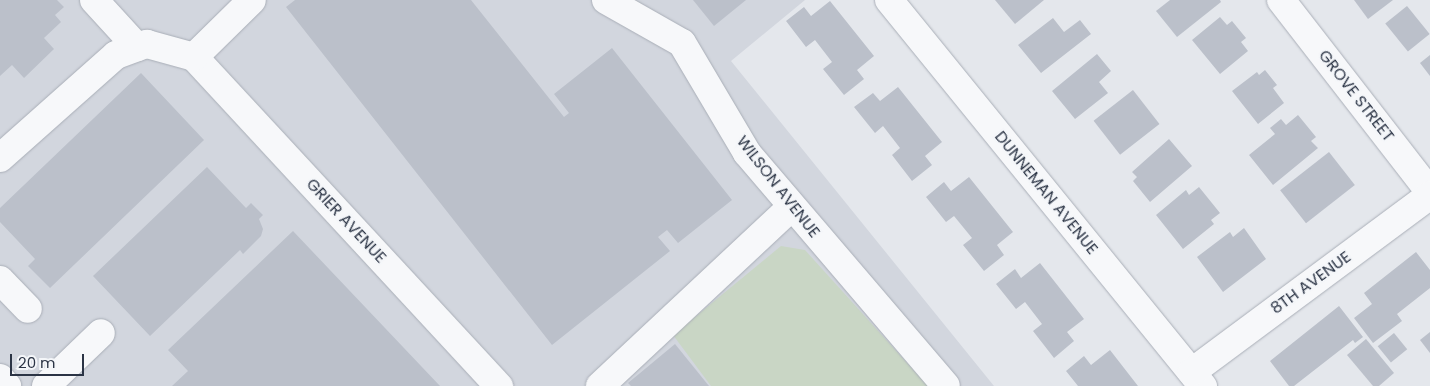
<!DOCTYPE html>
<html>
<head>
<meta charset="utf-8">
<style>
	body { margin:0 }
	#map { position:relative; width:1430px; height:386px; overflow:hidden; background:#e4e7ec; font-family:Poppins,sans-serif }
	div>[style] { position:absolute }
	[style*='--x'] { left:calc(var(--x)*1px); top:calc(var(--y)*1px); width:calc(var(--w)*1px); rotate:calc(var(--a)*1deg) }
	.built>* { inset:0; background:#d2d6de }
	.green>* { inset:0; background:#c9d6c5 }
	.building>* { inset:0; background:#bbc0ca; transform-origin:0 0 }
	.roads { filter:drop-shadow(0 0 1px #a9aeb7) drop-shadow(0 0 1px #a9aeb7) }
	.minor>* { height:28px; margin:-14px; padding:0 14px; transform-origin:14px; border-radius:14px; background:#f7f8fa }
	span { translate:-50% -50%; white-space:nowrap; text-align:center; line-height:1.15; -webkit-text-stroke:4px #f4f6f9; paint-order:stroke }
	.street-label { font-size:16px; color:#2b3445 }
	.scale { position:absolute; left:10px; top:354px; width:74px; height:22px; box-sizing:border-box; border:2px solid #2b3445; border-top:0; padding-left:6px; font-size:15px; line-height:18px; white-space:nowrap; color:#2b3445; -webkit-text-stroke:4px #f4f6f9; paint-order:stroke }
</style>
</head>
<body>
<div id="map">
	<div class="built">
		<i style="clip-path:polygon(0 0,805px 0,731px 61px,994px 386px,0 386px)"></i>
	</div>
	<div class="green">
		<i style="clip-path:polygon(781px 246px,805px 250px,928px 386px,711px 386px,673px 335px)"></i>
	</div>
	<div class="building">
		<i style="clip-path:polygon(0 0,57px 0,64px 7px,55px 15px,61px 22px,44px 38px,54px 49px,24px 78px,12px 65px,0 76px)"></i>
		<i style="clip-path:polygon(295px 0,471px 0,564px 117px,569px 113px,554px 94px,612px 48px,732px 200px,678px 243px,667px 230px,658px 237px,670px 251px,552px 345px,286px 7px)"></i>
		<i style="clip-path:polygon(693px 0,746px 0,714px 26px)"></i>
		<i style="clip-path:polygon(995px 0,1044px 0,1015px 24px)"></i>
		<i style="clip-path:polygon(1170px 0,1220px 0,1221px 2px,1177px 37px,1156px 11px)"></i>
		<i style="clip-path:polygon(1354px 0,1393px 0,1368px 19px)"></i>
		<i style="clip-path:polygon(830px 1px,874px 56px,857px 70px,864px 79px,844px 95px,823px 69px,832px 62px,815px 40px,806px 47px,786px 21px,804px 7px,811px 16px)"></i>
		<i style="left:1407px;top:6px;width:36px;height:28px;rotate:51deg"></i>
		<i style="clip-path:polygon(1220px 17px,1227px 25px,1232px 21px,1246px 38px,1241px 42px,1248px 51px,1220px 74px,1192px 40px)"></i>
		<i style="clip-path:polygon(1053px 18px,1064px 32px,1080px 20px,1091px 34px,1041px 73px,1018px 45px)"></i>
		<i style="clip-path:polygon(1097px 54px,1111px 71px,1099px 82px,1108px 93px,1075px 119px,1052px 91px)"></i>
		<i style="clip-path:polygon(1430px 55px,1430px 76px,1420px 63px)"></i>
		<i style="clip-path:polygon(1265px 70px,1277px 85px,1273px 88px,1284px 103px,1258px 124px,1232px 91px,1257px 72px,1259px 75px)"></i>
		<i style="clip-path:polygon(141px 73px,204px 140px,50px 288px,28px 266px,35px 259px,0 222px,0 208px)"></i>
		<i style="clip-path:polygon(898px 87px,942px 142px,925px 156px,932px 165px,912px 181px,892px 155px,900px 148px,883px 126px,875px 133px,854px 107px,873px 93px,880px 101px)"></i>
		<i style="left:1133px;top:90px;width:43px;height:50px;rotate:52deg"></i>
		<i style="clip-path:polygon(1298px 115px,1316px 137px,1311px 141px,1318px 148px,1273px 185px,1249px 155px,1275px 134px,1270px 128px,1281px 119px,1286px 125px)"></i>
		<i style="clip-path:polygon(1169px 139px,1192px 166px,1150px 202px,1133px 181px,1137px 177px,1132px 172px)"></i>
		<i style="left:1329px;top:152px;width:42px;height:62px;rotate:52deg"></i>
		<i style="clip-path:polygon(207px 167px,246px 208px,251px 203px,263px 215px,259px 219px,263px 229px,261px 236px,243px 254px,240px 250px,150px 336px,93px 276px)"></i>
		<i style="clip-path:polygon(969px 177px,1013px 232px,997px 245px,1004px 255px,984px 271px,963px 245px,972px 238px,954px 216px,946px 222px,926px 197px,944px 182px,951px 191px)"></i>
		<i style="clip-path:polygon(1199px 187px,1220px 213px,1211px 220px,1214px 224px,1183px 249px,1156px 215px,1186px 190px,1189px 195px)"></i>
		<i style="clip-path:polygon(1244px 228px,1266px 259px,1223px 292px,1197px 257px,1230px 232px,1233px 237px)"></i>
		<i style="clip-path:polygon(293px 231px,440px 386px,172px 386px,188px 371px,168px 350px)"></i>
		<i style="clip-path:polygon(1416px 252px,1430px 270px,1430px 288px,1397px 314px,1402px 321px,1373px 343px,1354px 318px,1372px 304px,1364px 293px)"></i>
		<i style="clip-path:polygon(1040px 263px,1084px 319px,1067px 332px,1074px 341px,1054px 358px,1033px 331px,1042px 324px,1025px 302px,1016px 309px,996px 284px,1015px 269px,1021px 278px)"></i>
		<i style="clip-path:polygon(1339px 306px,1363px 337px,1355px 343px,1353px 340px,1294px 386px,1289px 386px,1270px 361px)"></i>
		<i style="clip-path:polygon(1430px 332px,1430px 353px,1420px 340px)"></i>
		<i style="left:1394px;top:333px;width:21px;height:21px;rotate:51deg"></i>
		<i style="clip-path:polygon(1366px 339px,1394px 373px,1379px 386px,1373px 386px,1347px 355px)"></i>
		<i style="clip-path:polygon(675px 344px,709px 386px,631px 386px,628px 383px)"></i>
		<i style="clip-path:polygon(1110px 350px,1138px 386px,1078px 386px,1066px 371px,1084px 356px,1091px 365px)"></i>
	</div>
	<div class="roads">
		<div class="minor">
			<i style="--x:94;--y:0;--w:64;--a:47.5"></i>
			<i style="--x:606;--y:0;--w:87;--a:29.5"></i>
			<i style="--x:682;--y:43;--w:128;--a:59.4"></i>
			<i style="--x:747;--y:153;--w:306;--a:49.5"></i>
			<i style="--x:889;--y:0;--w:498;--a:50.9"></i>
			<i style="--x:1281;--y:0;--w:243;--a:52.2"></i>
			<i style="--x:194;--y:57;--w:449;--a:47.2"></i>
			<i style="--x:194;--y:57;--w:81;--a:-44.5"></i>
			<i style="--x:0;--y:158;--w:155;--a:-41.6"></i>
			<i style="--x:116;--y:55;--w:33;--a:-20"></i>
			<i style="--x:147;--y:44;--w:49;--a:15.5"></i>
			<i style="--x:0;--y:280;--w:40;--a:46"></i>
			<i style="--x:1192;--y:372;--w:297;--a:-36.6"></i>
			<i style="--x:0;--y:378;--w:11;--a:49"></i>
			<i style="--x:46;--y:386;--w:76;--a:-43.9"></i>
			<i style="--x:600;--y:386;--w:262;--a:-43.1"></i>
		</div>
	</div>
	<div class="street-label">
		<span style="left:1356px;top:96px;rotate:52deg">GROVE STREET</span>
		<span style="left:778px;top:187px;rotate:52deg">WILSON AVENUE</span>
		<span style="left:1046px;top:193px;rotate:51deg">DUNNEMAN AVENUE</span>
		<span style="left:346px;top:221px;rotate:47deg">GRIER AVENUE</span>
		<span style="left:1311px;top:283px;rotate:-36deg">8TH AVENUE</span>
	</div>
	<div class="scale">20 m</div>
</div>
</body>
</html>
